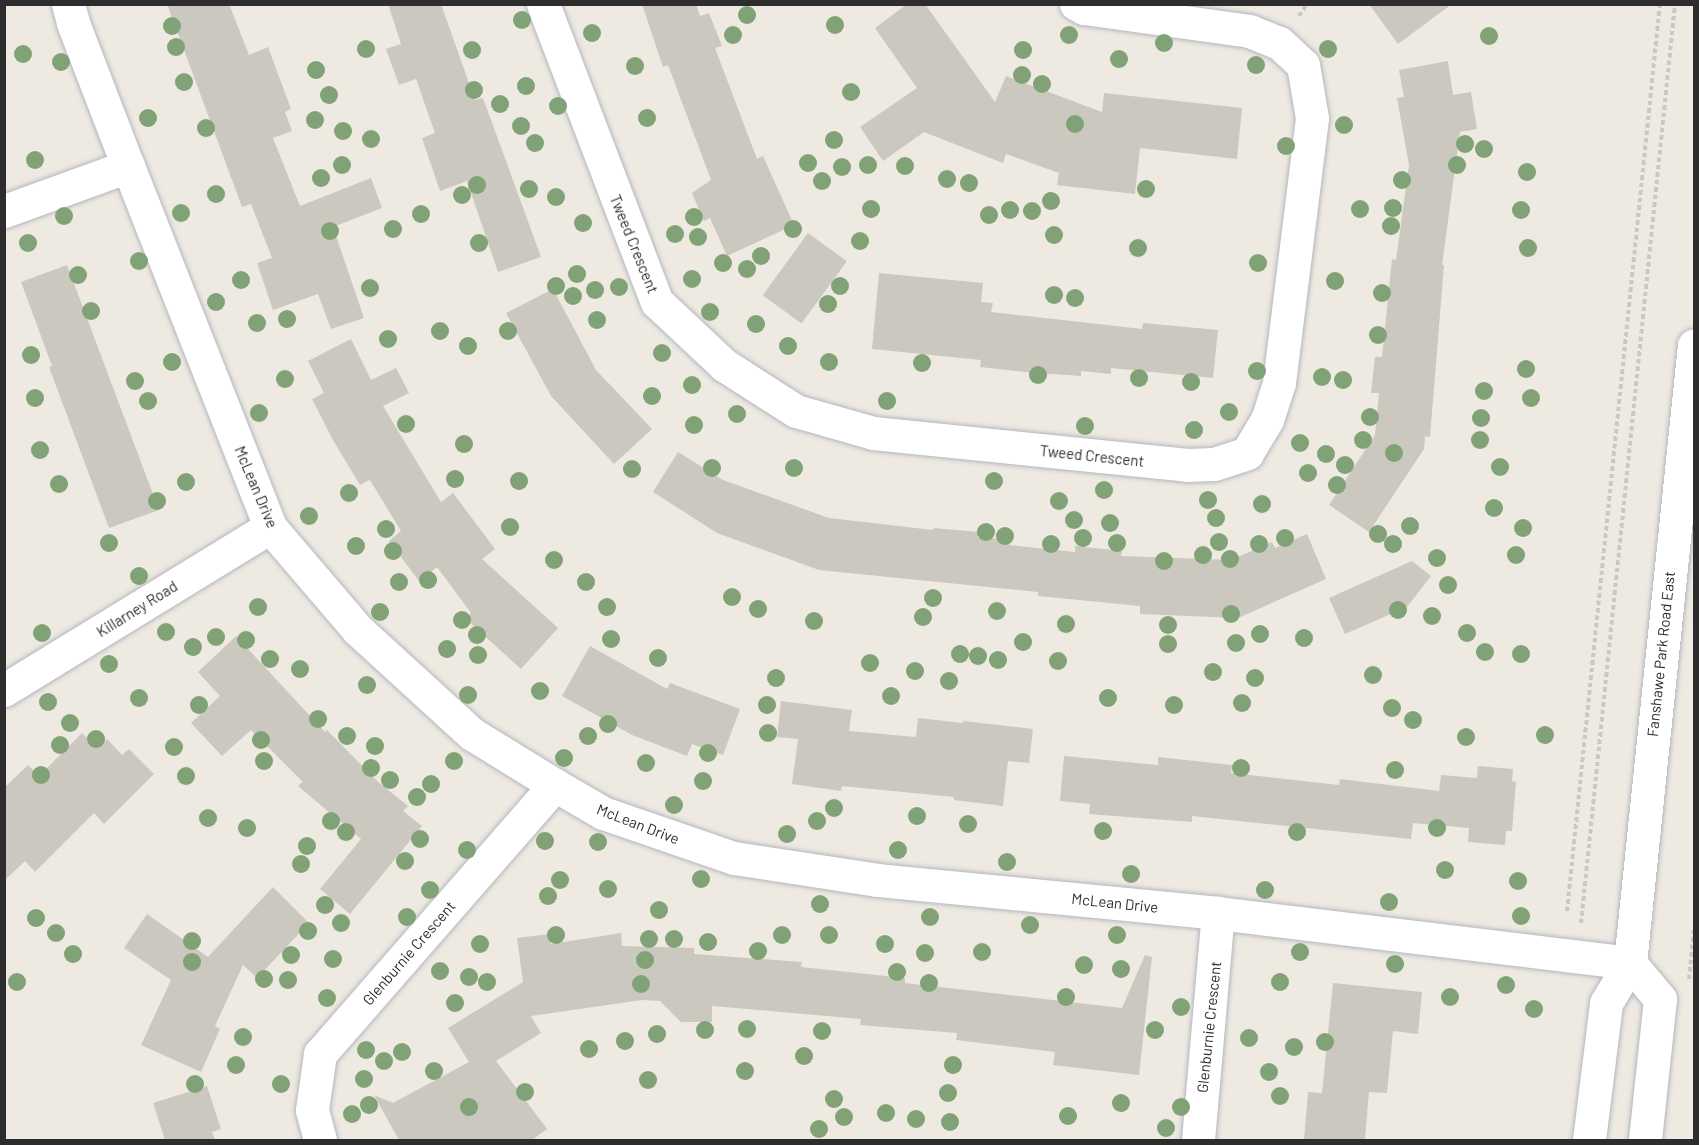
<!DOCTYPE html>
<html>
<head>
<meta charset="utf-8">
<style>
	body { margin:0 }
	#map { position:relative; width:1699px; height:1145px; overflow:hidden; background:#eeeae1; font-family:Barlow,sans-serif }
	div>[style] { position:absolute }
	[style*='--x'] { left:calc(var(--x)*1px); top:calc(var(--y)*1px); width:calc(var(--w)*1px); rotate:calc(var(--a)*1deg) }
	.building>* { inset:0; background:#cac8bf; transform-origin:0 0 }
	.path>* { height:4px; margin-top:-2px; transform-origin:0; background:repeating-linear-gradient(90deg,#c8c8c8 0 4.5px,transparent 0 7.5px) }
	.roads { filter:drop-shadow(0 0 2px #b4b6c0) drop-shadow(0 0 2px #b4b6c0) }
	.minor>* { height:33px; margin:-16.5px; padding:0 16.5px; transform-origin:16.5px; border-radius:16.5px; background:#fff }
	.tertiary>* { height:33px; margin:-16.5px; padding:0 16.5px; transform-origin:16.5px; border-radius:16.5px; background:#fff }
	.secondary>* { height:33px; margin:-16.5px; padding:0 16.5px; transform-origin:16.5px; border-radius:16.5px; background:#fff }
	.trees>* { width:18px; height:18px; margin:-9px; border-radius:50%; background:#81a277 }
	span { translate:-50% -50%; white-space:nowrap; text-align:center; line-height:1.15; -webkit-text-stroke:4.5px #fff; paint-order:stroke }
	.street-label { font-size:15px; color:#2d2d2d }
	.frame { position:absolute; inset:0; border:6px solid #2d2d2d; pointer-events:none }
</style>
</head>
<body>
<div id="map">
	<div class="building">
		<i style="clip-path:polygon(167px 4px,229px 4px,249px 55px,268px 47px,291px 109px,285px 112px,292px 131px,273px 138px,300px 206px,371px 178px,382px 208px,333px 227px,364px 318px,331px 329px,318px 294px,273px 310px,257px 263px,272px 258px,251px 204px,242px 207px)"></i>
		<i style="clip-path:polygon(388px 4px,441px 4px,475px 100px,483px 98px,541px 257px,498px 272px,467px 181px,440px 191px,422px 138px,435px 133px,416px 79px,399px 85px,386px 49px,401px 44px)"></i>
		<i style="clip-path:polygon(642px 4px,696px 4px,700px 16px,709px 13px,722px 46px,715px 48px,757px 159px,763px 156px,794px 225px,727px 256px,710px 218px,704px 221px,692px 193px,711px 180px,668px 65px,663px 67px)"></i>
		<i style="clip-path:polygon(907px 4px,925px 4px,995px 102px,1006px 76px,1102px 112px,1104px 93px,1242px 108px,1237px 159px,1140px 148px,1135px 194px,1057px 185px,1059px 173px,1006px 154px,1003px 163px,924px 132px,883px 161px,860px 127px,917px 88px,875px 28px)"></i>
		<i style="clip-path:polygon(1369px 4px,1452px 4px,1398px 44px)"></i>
		<i style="clip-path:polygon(1448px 61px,1453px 95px,1471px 92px,1477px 129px,1460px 132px,1442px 265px,1444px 265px,1430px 437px,1425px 436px,1424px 449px,1369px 532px,1329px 505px,1375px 435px,1379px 393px,1371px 393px,1375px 357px,1382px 357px,1392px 259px,1396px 260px,1409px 165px,1397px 98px,1404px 97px,1399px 70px)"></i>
		<i style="left:808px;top:233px;width:48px;height:77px;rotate:36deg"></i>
		<i style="clip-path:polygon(67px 265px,159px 510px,109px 528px,49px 367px,52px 366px,21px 282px)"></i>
		<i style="clip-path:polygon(879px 273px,983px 283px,981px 302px,993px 303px,991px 312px,1142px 329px,1143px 323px,1218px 330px,1213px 378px,1111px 368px,1111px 374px,1081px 371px,1081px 376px,1024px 372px,980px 367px,981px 360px,872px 349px)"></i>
		<i style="clip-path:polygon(553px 289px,596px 370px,652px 429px,614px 464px,551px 396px,506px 313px)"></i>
		<i style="clip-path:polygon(351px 339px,371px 380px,396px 368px,409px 393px,383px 406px,441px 502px,453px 493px,495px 549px,482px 559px,558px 628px,521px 669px,466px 619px,471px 613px,437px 567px,419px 581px,389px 541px,401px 531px,370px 480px,360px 485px,333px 440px,312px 399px,324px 393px,308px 361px)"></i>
		<i style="clip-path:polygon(678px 452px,723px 480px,829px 518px,933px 530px,934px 528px,978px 532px,978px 537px,1010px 540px,1009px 545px,1075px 552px,1075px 546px,1122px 551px,1121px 556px,1231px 560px,1272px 542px,1275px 548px,1307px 534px,1326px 579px,1238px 618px,1140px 614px,1140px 606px,1038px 596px,1038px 592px,819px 570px,717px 533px,653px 492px)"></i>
		<i style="clip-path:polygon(1412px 561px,1431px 576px,1407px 607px,1345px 634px,1329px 598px)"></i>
		<i style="clip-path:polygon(236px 636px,325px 732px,327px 730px,377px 781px,408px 806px,403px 811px,422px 826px,350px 914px,320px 889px,361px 839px,298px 786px,303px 782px,251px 730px,222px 756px,191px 723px,220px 696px,198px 672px)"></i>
		<i style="clip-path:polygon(590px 646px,667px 689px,670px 683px,740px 709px,723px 755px,692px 744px,687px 756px,632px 735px,562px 696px)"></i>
		<i style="clip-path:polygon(781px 701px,852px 710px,849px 731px,916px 737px,918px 718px,963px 723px,963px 721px,1033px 729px,1029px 763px,1008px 761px,1003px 806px,954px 800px,954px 797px,842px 786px,841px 791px,792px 784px,798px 739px,777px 737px)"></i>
		<i style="clip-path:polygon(82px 733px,98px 748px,107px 739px,122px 755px,129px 749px,154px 774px,104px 824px,94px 813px,35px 872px,25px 861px,4px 881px,4px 788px,28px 765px,39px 776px)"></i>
		<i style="clip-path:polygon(1064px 756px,1158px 765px,1158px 757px,1232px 765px,1231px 773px,1339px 785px,1340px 779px,1439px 791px,1441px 775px,1477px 778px,1478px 766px,1513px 769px,1512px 781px,1516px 782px,1512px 831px,1506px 831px,1505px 845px,1468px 842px,1469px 828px,1413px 823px,1411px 839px,1192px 816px,1192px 822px,1089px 814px,1090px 804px,1060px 801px)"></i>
		<i style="clip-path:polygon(273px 887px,309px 923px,257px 978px,243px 965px,215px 1026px,220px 1029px,201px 1072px,141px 1045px,171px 980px,124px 948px,147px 914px,208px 957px)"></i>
		<i style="clip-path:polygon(621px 933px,622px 946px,694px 948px,694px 954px,802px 962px,801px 967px,905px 978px,905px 983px,1122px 1008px,1145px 955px,1152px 957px,1139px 1075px,1053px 1065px,1055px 1052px,956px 1040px,957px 1033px,860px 1025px,861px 1019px,712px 1006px,712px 1022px,681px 1022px,660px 1001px,642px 1000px,531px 1016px,541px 1033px,496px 1061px,547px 1129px,532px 1140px,399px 1140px,374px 1095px,393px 1103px,469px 1062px,448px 1028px,523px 982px,517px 938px,549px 934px,551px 944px)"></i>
		<i style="clip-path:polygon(1333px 983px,1422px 992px,1418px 1034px,1393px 1031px,1387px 1093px,1369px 1092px,1365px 1139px,1304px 1140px,1308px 1092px,1322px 1093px)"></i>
		<i style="clip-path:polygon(207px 1086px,221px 1129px,212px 1132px,215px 1140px,165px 1140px,153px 1103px)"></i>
	</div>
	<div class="path">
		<i style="--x:1299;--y:16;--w:14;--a:-56"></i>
		<i style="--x:1567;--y:911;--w:912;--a:-84.15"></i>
		<i style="--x:1581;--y:923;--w:924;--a:-84.16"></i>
		<i style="--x:1689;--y:979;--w:50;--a:-84.3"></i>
	</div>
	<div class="roads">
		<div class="minor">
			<i style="--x:543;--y:4;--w:319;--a:69.1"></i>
			<i style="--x:657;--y:302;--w:92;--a:43.2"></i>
			<i style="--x:724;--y:365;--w:85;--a:32.6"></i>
			<i style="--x:796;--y:411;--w:80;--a:15.9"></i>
			<i style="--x:873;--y:433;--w:316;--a:5.8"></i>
			<i style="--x:1187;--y:465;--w:27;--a:-2"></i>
			<i style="--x:1214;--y:464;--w:35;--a:-18"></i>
			<i style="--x:1247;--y:453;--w:39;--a:-59"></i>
			<i style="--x:1267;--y:420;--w:39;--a:-72"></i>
			<i style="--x:1279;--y:383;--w:267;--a:-82.9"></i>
			<i style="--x:1312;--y:118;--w:54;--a:-99.6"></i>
			<i style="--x:1303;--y:65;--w:33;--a:-137"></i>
			<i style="--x:1279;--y:43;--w:31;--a:-158"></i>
			<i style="--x:1250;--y:31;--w:168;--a:-172.1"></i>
			<i style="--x:1084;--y:8;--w:9;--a:-153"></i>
			<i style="--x:4;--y:211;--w:132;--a:-19.9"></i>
			<i style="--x:320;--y:1140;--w:31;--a:-105"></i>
			<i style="--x:312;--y:1110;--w:57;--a:-81.9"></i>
			<i style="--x:320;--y:1054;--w:357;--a:-48.9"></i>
			<i style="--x:1198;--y:1140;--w:228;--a:-85"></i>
		</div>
		<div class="tertiary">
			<i style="--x:68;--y:4;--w:20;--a:75"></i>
			<i style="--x:73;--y:23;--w:153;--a:69"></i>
			<i style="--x:128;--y:166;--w:388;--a:68.5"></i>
			<i style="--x:270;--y:527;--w:135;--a:49.5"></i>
			<i style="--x:358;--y:630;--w:154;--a:42.4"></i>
			<i style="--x:472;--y:734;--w:97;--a:31.6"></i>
			<i style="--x:555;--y:785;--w:56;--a:30.3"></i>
			<i style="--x:603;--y:813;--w:139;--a:19"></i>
			<i style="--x:734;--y:858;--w:145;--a:8.7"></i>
			<i style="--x:877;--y:880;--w:343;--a:5.5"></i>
			<i style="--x:1218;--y:913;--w:415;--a:6.9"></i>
			<i style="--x:4;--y:690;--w:312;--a:-31.5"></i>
		</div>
		<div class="secondary">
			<i style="--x:1630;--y:963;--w:47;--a:50.2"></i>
			<i style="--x:1660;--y:999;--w:142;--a:96.1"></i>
			<i style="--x:1589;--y:1140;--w:138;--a:-82.9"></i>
			<i style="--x:1606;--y:1003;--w:47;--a:-59"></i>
			<i style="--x:1630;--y:963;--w:621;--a:-84.09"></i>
		</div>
	</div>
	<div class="trees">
		<i style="left:747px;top:15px"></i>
		<i style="left:522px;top:20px"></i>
		<i style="left:835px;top:25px"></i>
		<i style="left:172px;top:26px"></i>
		<i style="left:592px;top:33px"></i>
		<i style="left:733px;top:35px"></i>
		<i style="left:1069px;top:35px"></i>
		<i style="left:1489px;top:36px"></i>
		<i style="left:1164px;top:43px"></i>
		<i style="left:176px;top:47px"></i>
		<i style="left:366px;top:49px"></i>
		<i style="left:1328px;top:49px"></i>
		<i style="left:472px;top:50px"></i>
		<i style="left:1023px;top:50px"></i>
		<i style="left:23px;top:54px"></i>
		<i style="left:1119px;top:59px"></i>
		<i style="left:61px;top:62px"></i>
		<i style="left:1256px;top:65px"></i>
		<i style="left:635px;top:66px"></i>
		<i style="left:316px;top:70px"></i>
		<i style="left:1022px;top:75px"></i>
		<i style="left:184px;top:82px"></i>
		<i style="left:1042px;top:84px"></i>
		<i style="left:526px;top:86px"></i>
		<i style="left:474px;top:90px"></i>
		<i style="left:851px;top:92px"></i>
		<i style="left:329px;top:95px"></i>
		<i style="left:500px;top:104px"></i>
		<i style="left:558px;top:106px"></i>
		<i style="left:148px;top:118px"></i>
		<i style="left:647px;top:118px"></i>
		<i style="left:315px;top:120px"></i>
		<i style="left:1075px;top:124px"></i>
		<i style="left:1344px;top:125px"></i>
		<i style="left:521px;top:126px"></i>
		<i style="left:206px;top:128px"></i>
		<i style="left:343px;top:131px"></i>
		<i style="left:371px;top:139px"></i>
		<i style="left:834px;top:140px"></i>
		<i style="left:535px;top:143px"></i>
		<i style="left:1465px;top:144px"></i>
		<i style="left:1286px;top:146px"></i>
		<i style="left:1484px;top:149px"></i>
		<i style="left:35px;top:160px"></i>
		<i style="left:808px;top:163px"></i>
		<i style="left:342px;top:165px"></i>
		<i style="left:868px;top:165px"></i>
		<i style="left:1457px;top:165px"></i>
		<i style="left:905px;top:166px"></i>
		<i style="left:842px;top:167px"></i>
		<i style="left:1527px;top:172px"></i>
		<i style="left:321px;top:178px"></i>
		<i style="left:947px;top:179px"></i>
		<i style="left:1402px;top:180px"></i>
		<i style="left:822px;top:181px"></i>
		<i style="left:969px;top:183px"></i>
		<i style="left:477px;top:185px"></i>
		<i style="left:529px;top:189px"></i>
		<i style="left:1146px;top:189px"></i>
		<i style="left:216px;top:194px"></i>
		<i style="left:462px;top:195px"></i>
		<i style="left:556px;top:197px"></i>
		<i style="left:1051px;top:201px"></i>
		<i style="left:1393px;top:208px"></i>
		<i style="left:871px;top:209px"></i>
		<i style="left:1360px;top:209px"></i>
		<i style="left:1010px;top:210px"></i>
		<i style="left:1521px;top:210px"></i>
		<i style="left:1032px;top:211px"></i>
		<i style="left:181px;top:213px"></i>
		<i style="left:421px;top:214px"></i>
		<i style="left:989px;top:215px"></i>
		<i style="left:64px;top:216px"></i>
		<i style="left:694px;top:217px"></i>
		<i style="left:583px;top:223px"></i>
		<i style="left:1391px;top:226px"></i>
		<i style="left:393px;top:229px"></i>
		<i style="left:793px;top:229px"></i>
		<i style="left:330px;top:231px"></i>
		<i style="left:675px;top:234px"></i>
		<i style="left:1054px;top:235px"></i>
		<i style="left:698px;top:237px"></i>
		<i style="left:860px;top:241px"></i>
		<i style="left:28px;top:243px"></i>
		<i style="left:479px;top:243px"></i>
		<i style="left:1138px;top:248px"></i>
		<i style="left:1528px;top:248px"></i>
		<i style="left:761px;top:256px"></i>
		<i style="left:139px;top:261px"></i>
		<i style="left:723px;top:263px"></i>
		<i style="left:1258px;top:263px"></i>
		<i style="left:747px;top:269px"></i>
		<i style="left:577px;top:274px"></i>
		<i style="left:78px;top:275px"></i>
		<i style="left:692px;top:279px"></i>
		<i style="left:241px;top:280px"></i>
		<i style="left:1335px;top:281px"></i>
		<i style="left:556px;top:286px"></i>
		<i style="left:840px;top:286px"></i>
		<i style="left:619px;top:287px"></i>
		<i style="left:370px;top:288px"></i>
		<i style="left:595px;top:290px"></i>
		<i style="left:1382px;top:293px"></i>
		<i style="left:1054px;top:295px"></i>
		<i style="left:573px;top:296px"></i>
		<i style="left:1075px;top:298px"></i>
		<i style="left:216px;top:302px"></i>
		<i style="left:828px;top:304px"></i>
		<i style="left:91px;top:311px"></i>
		<i style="left:710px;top:312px"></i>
		<i style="left:287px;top:319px"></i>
		<i style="left:597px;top:320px"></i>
		<i style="left:257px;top:323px"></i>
		<i style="left:756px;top:324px"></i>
		<i style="left:440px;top:331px"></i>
		<i style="left:508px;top:331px"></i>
		<i style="left:1378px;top:335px"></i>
		<i style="left:388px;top:339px"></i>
		<i style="left:468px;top:346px"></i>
		<i style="left:788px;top:346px"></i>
		<i style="left:662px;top:353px"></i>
		<i style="left:31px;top:355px"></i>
		<i style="left:172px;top:362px"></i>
		<i style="left:829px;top:362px"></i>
		<i style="left:922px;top:363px"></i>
		<i style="left:1526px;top:369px"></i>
		<i style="left:1257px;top:371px"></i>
		<i style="left:1038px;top:375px"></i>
		<i style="left:1322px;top:377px"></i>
		<i style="left:1139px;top:378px"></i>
		<i style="left:285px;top:379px"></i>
		<i style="left:1343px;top:380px"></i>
		<i style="left:135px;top:381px"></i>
		<i style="left:1191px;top:382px"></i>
		<i style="left:692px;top:385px"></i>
		<i style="left:1484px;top:391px"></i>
		<i style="left:652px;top:396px"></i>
		<i style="left:35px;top:398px"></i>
		<i style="left:1531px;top:398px"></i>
		<i style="left:148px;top:401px"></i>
		<i style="left:887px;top:401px"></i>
		<i style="left:1229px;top:412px"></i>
		<i style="left:259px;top:413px"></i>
		<i style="left:737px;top:414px"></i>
		<i style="left:1370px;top:417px"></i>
		<i style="left:1481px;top:418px"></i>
		<i style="left:406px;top:424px"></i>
		<i style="left:694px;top:425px"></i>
		<i style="left:1085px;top:426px"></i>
		<i style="left:1194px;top:430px"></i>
		<i style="left:1363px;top:440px"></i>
		<i style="left:1480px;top:440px"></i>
		<i style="left:1300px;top:443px"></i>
		<i style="left:464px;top:444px"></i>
		<i style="left:40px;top:450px"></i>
		<i style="left:1394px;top:453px"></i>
		<i style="left:1326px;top:454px"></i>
		<i style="left:1345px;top:465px"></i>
		<i style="left:1500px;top:467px"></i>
		<i style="left:712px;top:468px"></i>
		<i style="left:794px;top:468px"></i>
		<i style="left:632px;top:469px"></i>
		<i style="left:1308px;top:473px"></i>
		<i style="left:455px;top:479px"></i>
		<i style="left:519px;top:481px"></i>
		<i style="left:994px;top:481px"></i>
		<i style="left:186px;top:482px"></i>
		<i style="left:59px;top:484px"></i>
		<i style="left:1337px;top:485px"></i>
		<i style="left:1104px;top:490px"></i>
		<i style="left:349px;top:493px"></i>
		<i style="left:1208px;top:500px"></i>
		<i style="left:157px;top:501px"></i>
		<i style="left:1059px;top:501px"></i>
		<i style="left:1262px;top:504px"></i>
		<i style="left:1494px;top:508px"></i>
		<i style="left:309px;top:516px"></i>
		<i style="left:1216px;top:518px"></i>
		<i style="left:1074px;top:520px"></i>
		<i style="left:1110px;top:523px"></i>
		<i style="left:1410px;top:526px"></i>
		<i style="left:510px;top:527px"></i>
		<i style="left:1523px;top:528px"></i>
		<i style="left:386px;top:529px"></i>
		<i style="left:986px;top:532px"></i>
		<i style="left:1378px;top:534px"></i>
		<i style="left:1005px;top:536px"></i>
		<i style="left:1083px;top:538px"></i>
		<i style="left:1285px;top:538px"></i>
		<i style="left:1219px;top:542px"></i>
		<i style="left:109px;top:543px"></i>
		<i style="left:1117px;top:543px"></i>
		<i style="left:1051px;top:544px"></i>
		<i style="left:1259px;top:544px"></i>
		<i style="left:1393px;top:544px"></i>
		<i style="left:356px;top:546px"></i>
		<i style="left:393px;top:551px"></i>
		<i style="left:1203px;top:555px"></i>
		<i style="left:1516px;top:555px"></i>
		<i style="left:1437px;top:558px"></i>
		<i style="left:1230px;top:559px"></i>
		<i style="left:554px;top:560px"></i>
		<i style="left:1164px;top:561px"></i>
		<i style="left:139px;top:576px"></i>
		<i style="left:428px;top:580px"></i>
		<i style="left:399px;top:582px"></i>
		<i style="left:586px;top:582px"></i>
		<i style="left:1448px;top:585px"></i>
		<i style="left:732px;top:597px"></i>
		<i style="left:933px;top:598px"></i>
		<i style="left:258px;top:607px"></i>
		<i style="left:607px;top:607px"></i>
		<i style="left:758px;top:609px"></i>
		<i style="left:1398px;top:610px"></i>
		<i style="left:997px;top:611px"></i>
		<i style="left:380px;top:612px"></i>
		<i style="left:1231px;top:614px"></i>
		<i style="left:1432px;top:616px"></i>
		<i style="left:923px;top:617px"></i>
		<i style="left:462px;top:620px"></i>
		<i style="left:814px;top:621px"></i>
		<i style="left:1066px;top:624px"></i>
		<i style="left:1168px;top:625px"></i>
		<i style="left:166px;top:632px"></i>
		<i style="left:42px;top:633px"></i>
		<i style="left:1467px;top:633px"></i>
		<i style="left:1260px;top:634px"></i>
		<i style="left:477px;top:635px"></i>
		<i style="left:216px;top:637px"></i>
		<i style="left:1304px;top:638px"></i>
		<i style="left:611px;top:639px"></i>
		<i style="left:246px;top:640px"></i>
		<i style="left:1023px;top:642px"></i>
		<i style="left:1236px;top:643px"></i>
		<i style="left:1168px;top:644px"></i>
		<i style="left:193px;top:647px"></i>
		<i style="left:447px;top:649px"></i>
		<i style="left:1485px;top:652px"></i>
		<i style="left:960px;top:654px"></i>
		<i style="left:1521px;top:654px"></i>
		<i style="left:478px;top:655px"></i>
		<i style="left:978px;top:656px"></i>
		<i style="left:658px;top:658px"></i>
		<i style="left:270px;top:659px"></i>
		<i style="left:998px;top:660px"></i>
		<i style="left:1058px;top:661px"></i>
		<i style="left:870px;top:663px"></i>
		<i style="left:109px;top:664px"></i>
		<i style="left:300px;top:669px"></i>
		<i style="left:915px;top:671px"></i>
		<i style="left:1213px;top:672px"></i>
		<i style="left:1373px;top:675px"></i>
		<i style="left:776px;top:678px"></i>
		<i style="left:1255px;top:678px"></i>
		<i style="left:949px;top:681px"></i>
		<i style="left:367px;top:685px"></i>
		<i style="left:540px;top:691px"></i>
		<i style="left:468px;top:695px"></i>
		<i style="left:891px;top:696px"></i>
		<i style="left:139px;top:698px"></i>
		<i style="left:1108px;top:698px"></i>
		<i style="left:48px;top:702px"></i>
		<i style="left:1242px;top:703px"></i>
		<i style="left:199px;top:705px"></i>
		<i style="left:767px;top:705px"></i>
		<i style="left:1174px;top:705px"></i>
		<i style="left:1392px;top:708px"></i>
		<i style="left:318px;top:719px"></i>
		<i style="left:1413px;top:720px"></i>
		<i style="left:70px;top:723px"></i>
		<i style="left:608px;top:724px"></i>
		<i style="left:768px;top:733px"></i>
		<i style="left:1545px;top:735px"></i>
		<i style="left:347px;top:736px"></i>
		<i style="left:588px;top:736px"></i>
		<i style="left:1466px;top:737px"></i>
		<i style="left:96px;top:739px"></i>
		<i style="left:261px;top:740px"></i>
		<i style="left:60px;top:745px"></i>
		<i style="left:375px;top:746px"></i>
		<i style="left:174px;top:747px"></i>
		<i style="left:708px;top:753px"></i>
		<i style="left:564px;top:758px"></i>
		<i style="left:264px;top:761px"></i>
		<i style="left:454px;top:761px"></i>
		<i style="left:646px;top:763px"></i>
		<i style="left:371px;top:768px"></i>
		<i style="left:1241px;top:768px"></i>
		<i style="left:1395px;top:770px"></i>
		<i style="left:41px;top:775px"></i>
		<i style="left:186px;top:776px"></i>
		<i style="left:390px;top:780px"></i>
		<i style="left:703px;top:781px"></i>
		<i style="left:431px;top:784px"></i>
		<i style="left:417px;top:797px"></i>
		<i style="left:674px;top:805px"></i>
		<i style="left:834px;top:808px"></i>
		<i style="left:917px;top:816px"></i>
		<i style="left:208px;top:818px"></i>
		<i style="left:331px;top:821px"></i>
		<i style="left:817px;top:821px"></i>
		<i style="left:968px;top:824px"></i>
		<i style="left:247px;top:828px"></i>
		<i style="left:1437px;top:828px"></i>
		<i style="left:1103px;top:831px"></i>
		<i style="left:346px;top:832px"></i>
		<i style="left:1297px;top:832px"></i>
		<i style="left:787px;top:834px"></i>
		<i style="left:420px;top:839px"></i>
		<i style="left:545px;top:841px"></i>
		<i style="left:598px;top:842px"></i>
		<i style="left:307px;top:846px"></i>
		<i style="left:467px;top:850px"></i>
		<i style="left:898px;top:850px"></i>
		<i style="left:405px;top:861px"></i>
		<i style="left:1007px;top:862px"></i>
		<i style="left:301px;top:864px"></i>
		<i style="left:1445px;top:870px"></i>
		<i style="left:1131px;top:874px"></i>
		<i style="left:701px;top:879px"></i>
		<i style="left:560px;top:880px"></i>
		<i style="left:1518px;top:881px"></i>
		<i style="left:608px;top:889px"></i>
		<i style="left:430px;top:890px"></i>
		<i style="left:1265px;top:890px"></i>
		<i style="left:548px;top:896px"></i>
		<i style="left:1389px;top:902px"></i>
		<i style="left:820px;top:904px"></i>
		<i style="left:325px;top:905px"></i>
		<i style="left:659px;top:910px"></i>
		<i style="left:1521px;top:916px"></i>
		<i style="left:407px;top:917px"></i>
		<i style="left:930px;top:917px"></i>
		<i style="left:36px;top:918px"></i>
		<i style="left:341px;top:923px"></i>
		<i style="left:1030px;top:925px"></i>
		<i style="left:308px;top:931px"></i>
		<i style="left:56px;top:933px"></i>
		<i style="left:556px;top:935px"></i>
		<i style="left:782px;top:935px"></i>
		<i style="left:829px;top:935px"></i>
		<i style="left:1117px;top:935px"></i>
		<i style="left:649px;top:939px"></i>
		<i style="left:674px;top:939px"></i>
		<i style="left:192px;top:941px"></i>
		<i style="left:708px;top:942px"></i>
		<i style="left:480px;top:944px"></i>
		<i style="left:885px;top:944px"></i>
		<i style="left:758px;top:951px"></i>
		<i style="left:982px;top:952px"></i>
		<i style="left:1300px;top:952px"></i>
		<i style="left:925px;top:953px"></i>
		<i style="left:73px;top:954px"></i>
		<i style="left:291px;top:955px"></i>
		<i style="left:333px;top:959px"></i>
		<i style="left:645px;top:960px"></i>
		<i style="left:192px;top:962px"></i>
		<i style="left:1395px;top:964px"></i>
		<i style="left:1084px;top:965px"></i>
		<i style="left:1121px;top:969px"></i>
		<i style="left:440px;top:971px"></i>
		<i style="left:897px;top:972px"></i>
		<i style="left:469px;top:977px"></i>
		<i style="left:264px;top:979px"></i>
		<i style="left:288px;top:980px"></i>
		<i style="left:17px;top:982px"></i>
		<i style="left:487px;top:982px"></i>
		<i style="left:1280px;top:982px"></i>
		<i style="left:929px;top:983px"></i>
		<i style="left:641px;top:984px"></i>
		<i style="left:1506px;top:985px"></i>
		<i style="left:1066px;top:997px"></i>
		<i style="left:1450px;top:997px"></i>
		<i style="left:327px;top:998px"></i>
		<i style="left:455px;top:1003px"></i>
		<i style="left:1181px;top:1007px"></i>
		<i style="left:1534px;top:1009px"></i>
		<i style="left:747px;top:1029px"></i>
		<i style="left:705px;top:1030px"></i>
		<i style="left:1155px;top:1030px"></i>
		<i style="left:822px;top:1031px"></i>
		<i style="left:657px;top:1034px"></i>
		<i style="left:243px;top:1037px"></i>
		<i style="left:1249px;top:1038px"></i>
		<i style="left:625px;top:1041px"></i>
		<i style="left:1325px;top:1042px"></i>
		<i style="left:1294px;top:1047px"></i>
		<i style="left:589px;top:1049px"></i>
		<i style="left:366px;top:1050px"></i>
		<i style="left:402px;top:1052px"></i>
		<i style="left:804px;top:1056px"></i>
		<i style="left:384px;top:1061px"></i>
		<i style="left:236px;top:1065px"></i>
		<i style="left:953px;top:1065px"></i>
		<i style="left:434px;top:1071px"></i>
		<i style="left:745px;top:1071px"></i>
		<i style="left:1269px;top:1072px"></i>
		<i style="left:364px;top:1079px"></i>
		<i style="left:648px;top:1080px"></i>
		<i style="left:195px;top:1084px"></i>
		<i style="left:281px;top:1084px"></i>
		<i style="left:525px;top:1092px"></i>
		<i style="left:948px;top:1093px"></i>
		<i style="left:1280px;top:1096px"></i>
		<i style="left:834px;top:1099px"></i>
		<i style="left:1121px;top:1103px"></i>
		<i style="left:369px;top:1105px"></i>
		<i style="left:469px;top:1107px"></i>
		<i style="left:1181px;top:1107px"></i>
		<i style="left:886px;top:1113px"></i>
		<i style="left:352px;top:1114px"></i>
		<i style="left:1068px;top:1116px"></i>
		<i style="left:844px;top:1117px"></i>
		<i style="left:916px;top:1119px"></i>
		<i style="left:950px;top:1122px"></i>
		<i style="left:1166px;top:1128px"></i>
		<i style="left:819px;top:1129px"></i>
	</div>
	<div class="street-label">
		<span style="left:634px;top:244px;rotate:68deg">Tweed Crescent</span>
		<span style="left:1092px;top:456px;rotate:6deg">Tweed Crescent</span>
		<span style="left:256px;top:487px;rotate:67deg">McLean Drive</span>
		<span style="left:137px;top:609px;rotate:-32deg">Killarney Road</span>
		<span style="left:1661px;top:654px;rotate:-84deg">Fanshawe Park Road East</span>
		<span style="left:638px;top:824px;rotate:21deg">McLean Drive</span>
		<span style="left:1115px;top:903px;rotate:6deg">McLean Drive</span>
		<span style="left:409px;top:953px;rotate:-49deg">Glenburnie Crescent</span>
		<span style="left:1209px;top:1027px;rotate:-84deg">Glenburnie Crescent</span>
	</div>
	<div class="frame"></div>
</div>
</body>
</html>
